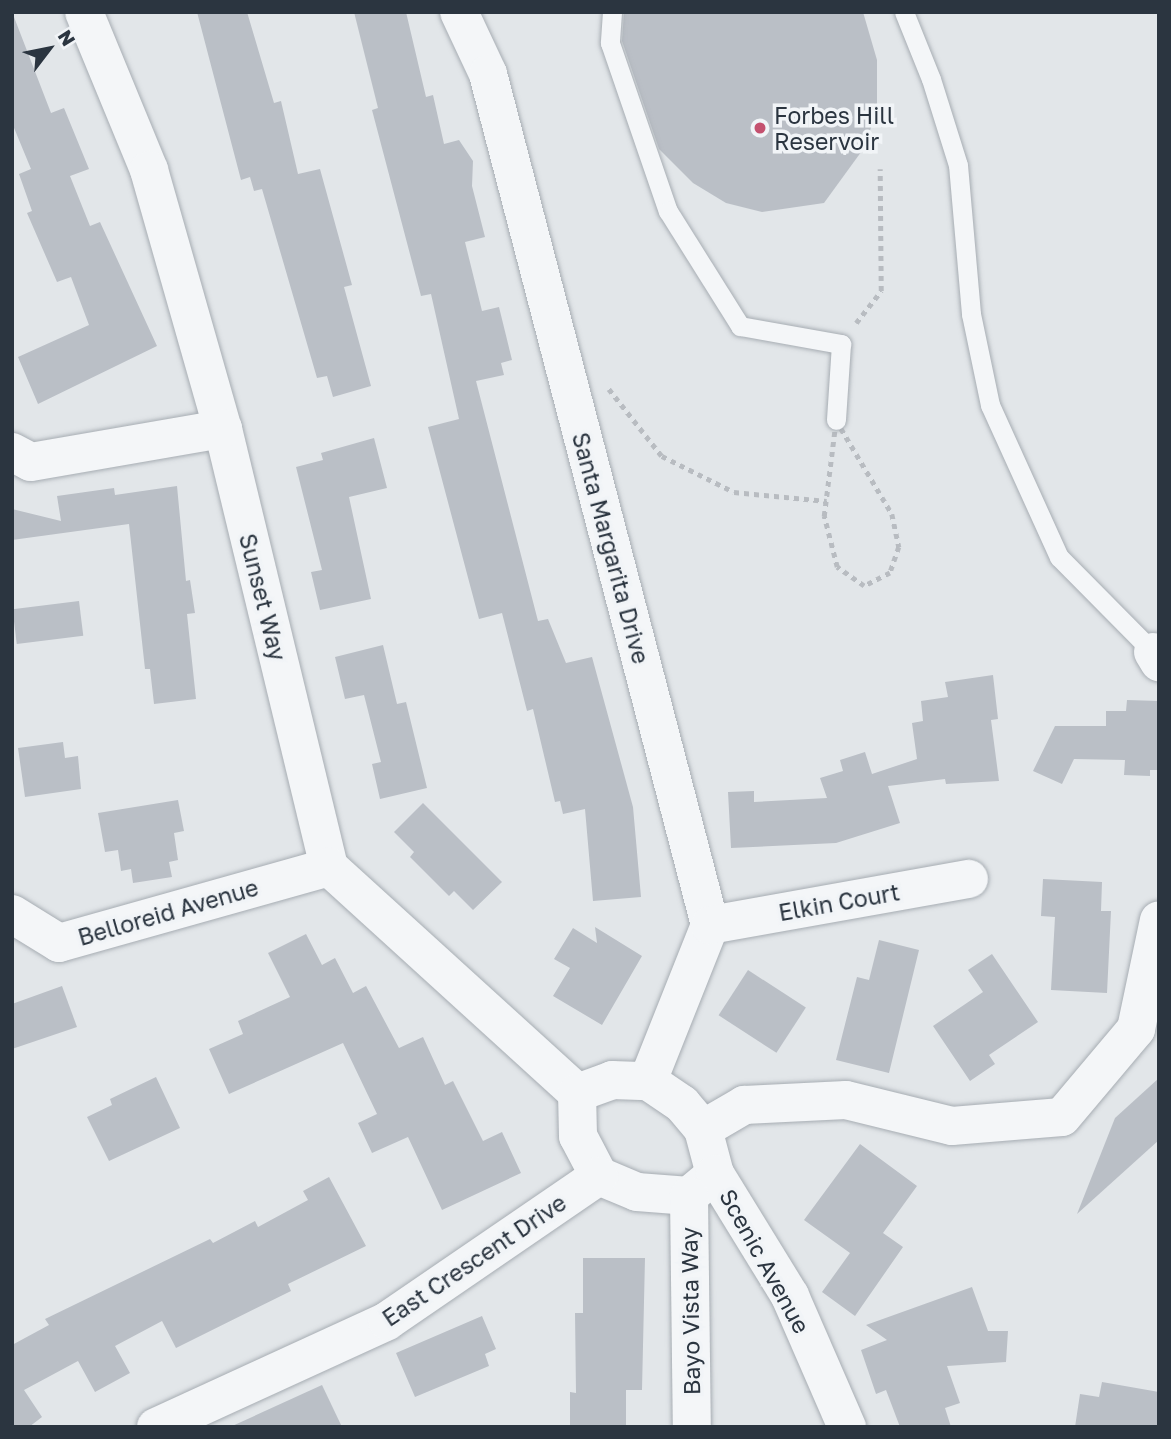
<!DOCTYPE html>
<html>
<head>
<meta charset="utf-8">
<style>
	body { margin:0 }
	#map { position:relative; width:1171px; height:1439px; overflow:hidden; background:#e2e6e9; font-family:"Golos Text",sans-serif }
	div>[style] { position:absolute }
	[style*='--x'] { left:calc(var(--x)*1px); top:calc(var(--y)*1px); width:calc(var(--w)*1px); rotate:calc(var(--a)*1deg) }
	.building>* { inset:0; background:#babfc6; transform-origin:0 0 }
	.path>* { height:4.5px; margin-top:-2.25px; transform-origin:0; background:repeating-linear-gradient(90deg,#b8bcc1 0 5px,transparent 0 10px) }
	.roads { filter:drop-shadow(0 0 2px #a7adb3) drop-shadow(0 0 2px #a7adb3) }
	.service>* { height:19px; margin:-9.5px; padding:0 9.5px; transform-origin:9.5px; border-radius:9.5px; background:#f4f6f8 }
	.minor>* { height:38px; margin:-19px; padding:0 19px; transform-origin:19px; border-radius:19px; background:#f4f6f8 }
	.dots>* { width:19px; height:19px; translate:-50% -50%; box-sizing:border-box; border:4px solid #f1f4f7; border-radius:50% }
	span { translate:-50% -50%; white-space:nowrap; text-align:center; line-height:1.15; -webkit-text-stroke:7px #f1f4f7; paint-order:stroke }
	.poi-label { font-size:23px; color:#2b3540 }
	.left { translate:0 -50%; text-align:left }
	.street-label { font-size:23px; color:#2b3540 }
	.frame { position:absolute; inset:0; border:14px solid #2b3540; pointer-events:none }
	.north { position:absolute; left:14px; top:14px; width:70px; height:70px; -webkit-text-stroke:5px #f1f4f7; paint-order:stroke; rotate:58deg; font-size:19px; font-weight:700; line-height:28px; text-align:center; color:#2b3540 }
	.north::after { content:''; display:block; margin:auto; width:24px; height:32px; background:#2b3540; clip-path:polygon(50% 0,100% 100%,50% 72%,0 100%) }
</style>
</head>
<body>
<div id="map">
	<div class="building">
		<i style="clip-path:polygon(197px 12px,247px 12px,274px 103px,281px 101px,298px 174px,320px 169px,352px 285px,344px 287px,371px 386px,333px 397px,327px 376px,317px 378px,262px 189px,254px 191px,250px 177px,241px 180px)"></i>
		<i style="clip-path:polygon(354px 12px,406px 12px,426px 97px,433px 95px,444px 144px,459px 140px,473px 161px,472px 186px,485px 237px,465px 242px,482px 311px,499px 307px,512px 360px,501px 363px,504px 375px,476px 381px,538px 621px,548px 619px,566px 663px,592px 657px,633px 807px,641px 897px,593px 901px,585px 809px,563px 814px,560px 801px,555px 802px,533px 709px,527px 711px,502px 613px,479px 619px,428px 427px,459px 419px,431px 294px,421px 296px,372px 110px,378px 108px)"></i>
		<i style="clip-path:polygon(624px 12px,863px 12px,877px 60px,877px 110px,864px 148px,824px 203px,762px 212px,726px 203px,693px 183px,659px 149px,622px 41px)"></i>
		<i style="clip-path:polygon(14px 17px,51px 113px,64px 108px,89px 169px,70px 176px,90px 226px,100px 222px,157px 346px,38px 404px,18px 357px,89px 325px,71px 277px,57px 282px,27px 213px,32px 211px,19px 174px,31px 169px,12px 123px)"></i>
		<i style="clip-path:polygon(374px 438px,387px 488px,349px 497px,371px 599px,320px 610px,311px 572px,322px 570px,296px 467px,323px 460px,321px 453px)"></i>
		<i style="clip-path:polygon(177px 486px,186px 581px,190px 580px,195px 613px,187px 614px,196px 699px,154px 704px,150px 669px,145px 669px,129px 524px,12px 540px,12px 509px,61px 521px,57px 496px,114px 488px,115px 495px)"></i>
		<i style="left:79px;top:601px;width:35px;height:67px;rotate:83deg"></i>
		<i style="clip-path:polygon(383px 645px,397px 704px,406px 702px,427px 788px,380px 799px,372px 764px,381px 762px,364px 695px,345px 699px,335px 657px)"></i>
		<i style="clip-path:polygon(993px 675px,998px 719px,991px 720px,999px 781px,946px 784px,945px 779px,888px 786px,900px 823px,836px 843px,731px 848px,728px 792px,754px 791px,754px 802px,827px 798px,820px 778px,843px 771px,840px 760px,865px 752px,872px 774px,917px 759px,912px 723px,923px 721px,921px 701px,948px 697px,945px 682px)"></i>
		<i style="clip-path:polygon(1127px 700px,1159px 701px,1159px 770px,1150px 770px,1150px 776px,1124px 775px,1125px 760px,1074px 759px,1062px 784px,1033px 771px,1055px 726px,1106px 726px,1106px 711px,1126px 711px)"></i>
		<i style="clip-path:polygon(63px 742px,65px 758px,78px 756px,81px 789px,25px 797px,18px 748px)"></i>
		<i style="clip-path:polygon(178px 800px,184px 831px,174px 833px,178px 860px,169px 862px,172px 877px,133px 883px,131px 869px,121px 871px,118px 850px,105px 852px,98px 813px)"></i>
		<i style="clip-path:polygon(423px 803px,502px 882px,473px 910px,454px 891px,449px 896px,410px 857px,414px 852px,394px 832px)"></i>
		<i style="clip-path:polygon(1043px 879px,1102px 882px,1101px 911px,1111px 911px,1107px 993px,1051px 990px,1055px 917px,1041px 916px)"></i>
		<i style="clip-path:polygon(595px 927px,642px 956px,602px 1025px,553px 996px,570px 968px,554px 959px,573px 928px,597px 943px)"></i>
		<i style="clip-path:polygon(306px 934px,322px 965px,335px 958px,353px 993px,366px 986px,399px 1048px,423px 1037px,445px 1085px,453px 1081px,483px 1141px,502px 1132px,521px 1173px,442px 1210px,408px 1137px,372px 1153px,358px 1123px,377px 1114px,343px 1043px,229px 1094px,209px 1049px,243px 1034px,238px 1021px,290px 997px,268px 953px)"></i>
		<i style="clip-path:polygon(879px 940px,919px 950px,889px 1073px,836px 1060px,857px 977px,869px 980px)"></i>
		<i style="clip-path:polygon(992px 954px,1038px 1022px,989px 1055px,995px 1064px,970px 1081px,933px 1026px,983px 992px,968px 970px)"></i>
		<i style="left:748px;top:970px;width:69px;height:54px;rotate:33deg"></i>
		<i style="clip-path:polygon(62px 986px,77px 1027px,12px 1049px,12px 1004px)"></i>
		<i style="clip-path:polygon(156px 1077px,180px 1128px,109px 1161px,87px 1117px,112px 1105px,110px 1099px)"></i>
		<i style="clip-path:polygon(1159px 1078px,1159px 1140px,1077px 1214px,1115px 1118px)"></i>
		<i style="clip-path:polygon(860px 1144px,917px 1186px,883px 1233px,903px 1247px,855px 1316px,822px 1292px,850px 1253px,804px 1220px)"></i>
		<i style="clip-path:polygon(329px 1177px,366px 1246px,288px 1284px,291px 1291px,176px 1348px,162px 1321px,115px 1346px,130px 1373px,95px 1392px,78px 1361px,24px 1390px,42px 1417px,29px 1427px,12px 1427px,12px 1345px,49px 1325px,45px 1319px,210px 1239px,213px 1243px,255px 1221px,258px 1227px,308px 1200px,303px 1191px)"></i>
		<i style="clip-path:polygon(583px 1258px,645px 1258px,642px 1390px,626px 1390px,626px 1427px,570px 1427px,570px 1392px,576px 1393px,575px 1313px,583px 1313px)"></i>
		<i style="clip-path:polygon(972px 1287px,988px 1331px,1008px 1331px,1006px 1362px,947px 1366px,960px 1403px,945px 1408px,951px 1427px,900px 1427px,886px 1390px,876px 1394px,861px 1350px,887px 1340px,866px 1325px)"></i>
		<i style="clip-path:polygon(482px 1316px,496px 1349px,485px 1354px,489px 1366px,415px 1397px,396px 1353px)"></i>
		<i style="clip-path:polygon(1102px 1382px,1159px 1392px,1159px 1427px,1075px 1427px,1080px 1394px,1099px 1397px)"></i>
		<i style="clip-path:polygon(322px 1385px,342px 1427px,230px 1427px)"></i>
	</div>
	<div class="path">
		<i style="--x:856;--y:323;--w:41;--a:-52"></i>
		<i style="--x:881;--y:291;--w:122;--a:-90.5"></i>
		<i style="--x:609;--y:389;--w:85;--a:51.7"></i>
		<i style="--x:662;--y:456;--w:80;--a:26.6"></i>
		<i style="--x:734;--y:492;--w:93;--a:5.5"></i>
		<i style="--x:836;--y:420;--w:109;--a:59.2"></i>
		<i style="--x:892;--y:514;--w:34;--a:78"></i>
		<i style="--x:899;--y:547;--w:28;--a:109"></i>
		<i style="--x:890;--y:573;--w:29;--a:153"></i>
		<i style="--x:864;--y:586;--w:33;--a:-145"></i>
		<i style="--x:837;--y:567;--w:53;--a:-104.3"></i>
		<i style="--x:824;--y:516;--w:97;--a:-82.9"></i>
	</div>
	<div class="roads">
		<div class="service">
			<i style="--x:612;--y:12;--w:31;--a:94"></i>
			<i style="--x:610;--y:43;--w:178;--a:71"></i>
			<i style="--x:668;--y:211;--w:136;--a:57.9"></i>
			<i style="--x:740;--y:326;--w:103;--a:10.1"></i>
			<i style="--x:841;--y:344;--w:76;--a:93.8"></i>
			<i style="--x:904;--y:12;--w:72;--a:68.1"></i>
			<i style="--x:931;--y:79;--w:90;--a:72.6"></i>
			<i style="--x:958;--y:165;--w:150;--a:85"></i>
			<i style="--x:971;--y:314;--w:93;--a:78.2"></i>
			<i style="--x:990;--y:405;--w:167;--a:65.6"></i>
			<i style="--x:1059;--y:557;--w:134;--a:45.3"></i>
		</div>
		<div class="minor">
			<i style="--x:84;--y:12;--w:171;--a:67.6"></i>
			<i style="--x:149;--y:170;--w:269;--a:74.1"></i>
			<i style="--x:223;--y:429;--w:451;--a:76.4"></i>
			<i style="--x:329;--y:867;--w:336;--a:42.3"></i>
			<i style="--x:459;--y:12;--w:68;--a:64.9"></i>
			<i style="--x:488;--y:74;--w:879;--a:75.38"></i>
			<i style="--x:710;--y:925;--w:168;--a:111.7"></i>
			<i style="--x:12;--y:452;--w:21;--a:28"></i>
			<i style="--x:31;--y:462;--w:195;--a:-9.8"></i>
			<i style="--x:1153;--y:652;--w:12;--a:59"></i>
			<i style="--x:12;--y:914;--w:55;--a:31.7"></i>
			<i style="--x:59;--y:943;--w:280;--a:-15.7"></i>
			<i style="--x:710;--y:925;--w:263;--a:-10.1"></i>
			<i style="--x:612;--y:1080;--w:36;--a:2"></i>
			<i style="--x:648;--y:1081;--w:41;--a:34.1"></i>
			<i style="--x:682;--y:1104;--w:33;--a:50"></i>
			<i style="--x:703;--y:1129;--w:47;--a:75.1"></i>
			<i style="--x:715;--y:1174;--w:34;--a:140"></i>
			<i style="--x:689;--y:1196;--w:52;--a:-175.6"></i>
			<i style="--x:637;--y:1192;--w:41;--a:-157.2"></i>
			<i style="--x:599;--y:1176;--w:45;--a:-117.7"></i>
			<i style="--x:578;--y:1136;--w:43;--a:-91.3"></i>
			<i style="--x:577;--y:1093;--w:37;--a:-20"></i>
			<i style="--x:703;--y:1129;--w:48;--a:-30.3"></i>
			<i style="--x:744;--y:1105;--w:102;--a:-2.8"></i>
			<i style="--x:846;--y:1100;--w:109;--a:13.8"></i>
			<i style="--x:952;--y:1126;--w:110;--a:-4.7"></i>
			<i style="--x:1062;--y:1117;--w:115;--a:-49.9"></i>
			<i style="--x:1136;--y:1029;--w:111;--a:-78.1"></i>
			<i style="--x:715;--y:1174;--w:143;--a:58.4"></i>
			<i style="--x:790;--y:1296;--w:143;--a:66.5"></i>
			<i style="--x:689;--y:1196;--w:231;--a:89.3"></i>
			<i style="--x:156;--y:1427;--w:254;--a:-24.6"></i>
			<i style="--x:387;--y:1321;--w:257;--a:-34.4"></i>
		</div>
	</div>
	<div class="dots">
		<i style="left:760px;top:128px;background:#c4516f"></i>
	</div>
	<div class="poi-label">
		<span class="left" style="left:774px;top:128px">Forbes Hill<br>Reservoir</span>
	</div>
	<div class="street-label">
		<span style="left:611px;top:548px;rotate:75deg">Santa Margarita Drive</span>
		<span style="left:263px;top:597px;rotate:76deg">Sunset Way</span>
		<span style="left:839px;top:902px;rotate:-10deg">Elkin Court</span>
		<span style="left:168px;top:912px;rotate:-16deg">Belloreid Avenue</span>
		<span style="left:474px;top:1260px;rotate:-34deg">East Crescent Drive</span>
		<span style="left:765px;top:1261px;rotate:61deg">Scenic Avenue</span>
		<span style="left:690px;top:1311px;rotate:-91deg">Bayo Vista Way</span>
	</div>
	<div class="frame"></div>
	<div class="north">N</div>
</div>
</body>
</html>
